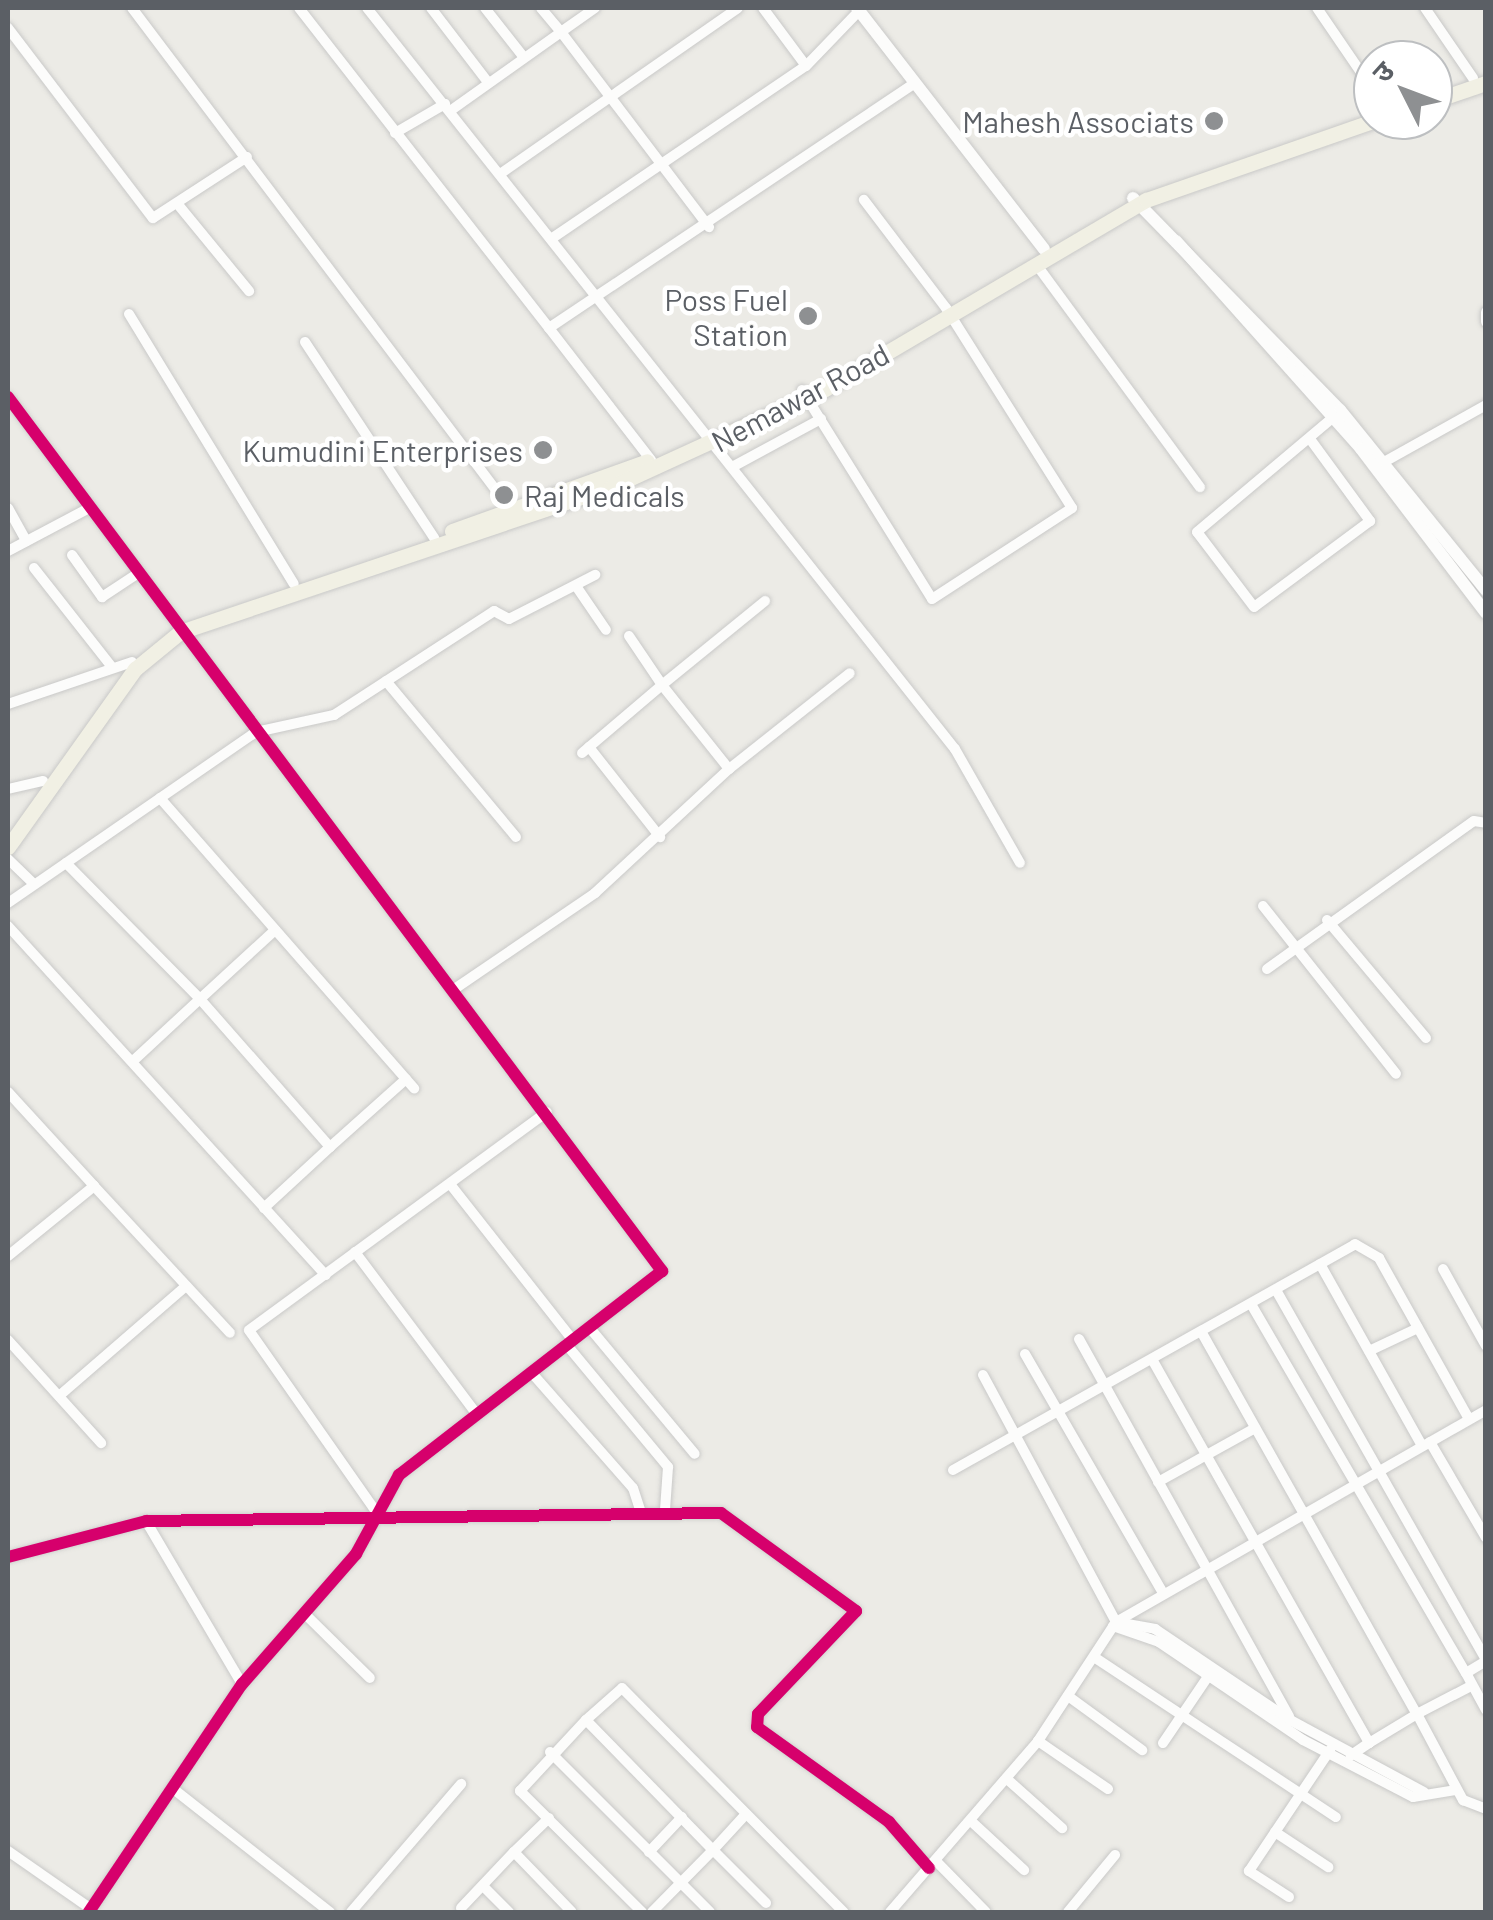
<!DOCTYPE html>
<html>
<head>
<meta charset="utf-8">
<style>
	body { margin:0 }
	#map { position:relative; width:1493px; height:1920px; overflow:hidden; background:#ecebe6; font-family:Barlow,"Noto Sans Devanagari",sans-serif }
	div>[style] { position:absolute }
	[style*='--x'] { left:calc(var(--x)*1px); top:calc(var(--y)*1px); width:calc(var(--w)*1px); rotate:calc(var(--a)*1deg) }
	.roads { filter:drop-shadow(0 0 2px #c9c9c8) drop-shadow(0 0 2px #c9c9c8) }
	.minor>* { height:10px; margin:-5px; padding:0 5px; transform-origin:5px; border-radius:5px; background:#fcfcfb }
	.tertiary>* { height:12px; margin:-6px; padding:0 6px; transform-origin:6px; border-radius:6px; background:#fcfcfb }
	.trunk>* { height:15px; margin:-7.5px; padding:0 7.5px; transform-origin:7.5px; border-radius:7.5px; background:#f1f0e4 }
	.cycleway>* { height:12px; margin:-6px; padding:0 6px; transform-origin:6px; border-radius:6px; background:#d6006c }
	.dots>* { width:28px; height:28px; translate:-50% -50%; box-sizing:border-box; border:5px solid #fff; border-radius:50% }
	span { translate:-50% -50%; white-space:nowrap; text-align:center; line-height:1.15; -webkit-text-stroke:9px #fff; paint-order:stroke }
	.poi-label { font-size:30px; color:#5b5f65 }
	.right { translate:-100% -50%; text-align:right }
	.left { translate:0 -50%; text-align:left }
	.street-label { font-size:30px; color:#5b5f65 }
	.frame { position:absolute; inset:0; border:10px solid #5b5f65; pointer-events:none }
	.north { position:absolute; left:1353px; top:40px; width:100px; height:100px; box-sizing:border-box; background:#fff; border:2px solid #bdbfc1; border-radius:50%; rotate:312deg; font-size:28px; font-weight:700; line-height:40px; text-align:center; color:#5b5f65 }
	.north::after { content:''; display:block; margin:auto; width:35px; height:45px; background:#8e9092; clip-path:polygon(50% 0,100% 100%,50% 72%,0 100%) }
</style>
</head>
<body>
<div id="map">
	<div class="roads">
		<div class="minor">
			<i style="--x:132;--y:8;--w:629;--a:52.95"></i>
			<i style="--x:299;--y:8;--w:406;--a:52"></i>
			<i style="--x:549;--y:328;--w:440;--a:-33.8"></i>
			<i style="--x:367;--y:8;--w:946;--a:51.57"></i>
			<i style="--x:955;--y:749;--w:131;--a:60.3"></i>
			<i style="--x:431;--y:8;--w:92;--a:52.5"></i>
			<i style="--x:485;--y:8;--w:60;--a:51.8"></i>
			<i style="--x:595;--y:8;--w:42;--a:144.8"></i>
			<i style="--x:561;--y:32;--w:245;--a:52.8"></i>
			<i style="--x:763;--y:8;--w:72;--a:53.4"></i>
			<i style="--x:1317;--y:8;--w:99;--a:55.7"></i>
			<i style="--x:1425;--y:8;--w:85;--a:55.6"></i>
			<i style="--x:8;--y:28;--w:239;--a:52.7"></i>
			<i style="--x:153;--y:218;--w:112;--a:-33"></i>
			<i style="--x:450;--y:111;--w:136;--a:-35.4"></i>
			<i style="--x:561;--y:32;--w:31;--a:-130"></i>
			<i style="--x:395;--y:133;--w:58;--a:-30.1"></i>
			<i style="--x:500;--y:174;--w:290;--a:-34.9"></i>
			<i style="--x:180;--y:207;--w:109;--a:50.6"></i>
			<i style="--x:551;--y:239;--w:308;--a:-34.2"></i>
			<i style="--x:806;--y:66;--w:76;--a:-46.1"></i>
			<i style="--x:1036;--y:264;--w:277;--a:53.7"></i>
			<i style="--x:1486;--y:312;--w:10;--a:90"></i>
			<i style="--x:129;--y:314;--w:316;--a:58.6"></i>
			<i style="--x:549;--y:328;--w:167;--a:52.3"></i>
			<i style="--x:305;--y:342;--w:235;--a:56.6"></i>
			<i style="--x:802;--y:390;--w:246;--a:58.1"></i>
			<i style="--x:932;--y:599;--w:167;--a:-33"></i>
			<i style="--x:1072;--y:508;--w:236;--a:-122.2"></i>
			<i style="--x:946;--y:308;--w:136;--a:-127.2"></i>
			<i style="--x:8;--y:397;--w:1092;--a:53.19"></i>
			<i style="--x:662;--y:1271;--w:333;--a:142.2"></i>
			<i style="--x:399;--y:1475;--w:90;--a:118.6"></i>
			<i style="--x:356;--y:1554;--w:173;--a:131.2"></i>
			<i style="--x:242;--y:1684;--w:275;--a:123.9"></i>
			<i style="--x:1310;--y:439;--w:102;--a:53.8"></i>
			<i style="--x:1370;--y:521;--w:144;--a:143.4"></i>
			<i style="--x:1254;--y:607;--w:94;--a:-127.2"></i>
			<i style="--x:1197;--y:532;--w:183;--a:-40.1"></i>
			<i style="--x:1386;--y:461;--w:115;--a:-29.2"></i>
			<i style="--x:734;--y:466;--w:99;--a:-28.4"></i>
			<i style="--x:8;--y:508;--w:38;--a:61"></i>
			<i style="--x:8;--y:551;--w:94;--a:-27.9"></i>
			<i style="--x:72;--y:555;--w:52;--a:54.5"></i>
			<i style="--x:102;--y:597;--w:42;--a:-33.3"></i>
			<i style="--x:34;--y:568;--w:125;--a:51.8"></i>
			<i style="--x:576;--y:586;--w:53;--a:55.7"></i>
			<i style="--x:629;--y:636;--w:59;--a:56"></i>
			<i style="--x:662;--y:685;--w:133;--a:-39.2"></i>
			<i style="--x:386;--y:681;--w:203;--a:50.2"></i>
			<i style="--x:8;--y:704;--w:131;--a:-18.7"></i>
			<i style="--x:589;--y:747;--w:115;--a:51.7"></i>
			<i style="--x:729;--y:769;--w:154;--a:-38.4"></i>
			<i style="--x:8;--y:789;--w:36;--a:-13"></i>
			<i style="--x:160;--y:798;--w:386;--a:48.8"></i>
			<i style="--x:8;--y:859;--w:36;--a:44"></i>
			<i style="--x:66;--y:863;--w:191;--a:45.4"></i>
			<i style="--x:200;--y:999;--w:102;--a:-42.6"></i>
			<i style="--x:8;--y:903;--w:301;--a:-34.6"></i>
			<i style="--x:256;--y:732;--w:80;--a:-12.3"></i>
			<i style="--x:334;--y:715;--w:191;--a:-33"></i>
			<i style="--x:494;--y:611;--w:17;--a:28"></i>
			<i style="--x:509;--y:619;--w:97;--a:-27.1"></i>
			<i style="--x:1263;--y:906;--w:214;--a:51.6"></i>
			<i style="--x:1327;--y:920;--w:154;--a:50"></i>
			<i style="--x:8;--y:926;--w:472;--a:47.7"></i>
			<i style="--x:1267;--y:969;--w:254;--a:-35.6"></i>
			<i style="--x:1474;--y:821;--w:12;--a:9"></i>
			<i style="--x:453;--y:990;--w:172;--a:-34.3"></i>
			<i style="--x:595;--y:893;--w:183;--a:-42.8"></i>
			<i style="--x:729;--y:769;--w:107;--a:-128.6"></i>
			<i style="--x:662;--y:685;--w:105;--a:139.6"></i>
			<i style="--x:133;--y:1061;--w:91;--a:-42.8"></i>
			<i style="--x:200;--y:999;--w:197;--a:48.7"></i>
			<i style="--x:330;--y:1147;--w:90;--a:137.3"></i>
			<i style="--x:8;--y:1092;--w:127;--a:47.5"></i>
			<i style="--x:330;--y:1147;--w:102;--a:-41.8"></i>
			<i style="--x:450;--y:1184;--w:197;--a:51.8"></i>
			<i style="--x:355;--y:1252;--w:200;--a:53.1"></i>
			<i style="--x:8;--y:1256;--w:111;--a:-39.1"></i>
			<i style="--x:94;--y:1186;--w:200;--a:47.2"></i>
			<i style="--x:1320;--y:1264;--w:209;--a:60.7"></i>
			<i style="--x:1443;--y:1269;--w:88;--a:60.8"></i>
			<i style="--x:1276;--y:1290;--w:425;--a:60.4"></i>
			<i style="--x:1251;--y:1304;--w:427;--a:59.8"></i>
			<i style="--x:589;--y:1327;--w:165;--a:50.2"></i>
			<i style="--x:1202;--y:1333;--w:437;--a:60.6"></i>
			<i style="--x:1417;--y:1714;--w:56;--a:148.9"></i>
			<i style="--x:1079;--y:1339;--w:432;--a:60.9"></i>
			<i style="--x:8;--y:1340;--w:139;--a:47.9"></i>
			<i style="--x:566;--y:1344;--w:160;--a:50.3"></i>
			<i style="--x:668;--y:1467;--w:43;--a:94"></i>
			<i style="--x:1369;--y:1351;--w:54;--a:-25.1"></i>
			<i style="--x:1025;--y:1354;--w:276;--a:60"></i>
			<i style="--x:1153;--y:1361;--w:439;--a:60.5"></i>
			<i style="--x:1369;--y:1743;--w:22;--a:146"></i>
			<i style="--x:531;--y:1372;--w:154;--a:48.7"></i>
			<i style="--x:633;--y:1488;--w:25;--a:72"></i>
			<i style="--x:983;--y:1375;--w:281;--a:61.7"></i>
			<i style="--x:1116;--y:1622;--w:40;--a:10"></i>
			<i style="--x:1155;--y:1629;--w:165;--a:33.9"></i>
			<i style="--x:1292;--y:1721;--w:150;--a:28.3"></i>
			<i style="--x:59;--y:1396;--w:168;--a:-40.9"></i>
			<i style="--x:1430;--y:1442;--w:111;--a:59.7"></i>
			<i style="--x:953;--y:1470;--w:461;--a:-29.3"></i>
			<i style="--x:1355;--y:1244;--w:28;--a:30"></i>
			<i style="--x:1379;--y:1258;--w:184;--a:60.8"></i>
			<i style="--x:1158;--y:1482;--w:111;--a:-29.1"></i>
			<i style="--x:377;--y:1513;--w:223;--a:-125"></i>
			<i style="--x:249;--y:1330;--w:369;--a:-36.2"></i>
			<i style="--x:146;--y:1521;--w:189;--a:59.5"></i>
			<i style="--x:8;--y:1557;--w:143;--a:-14.6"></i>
			<i style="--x:146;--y:1521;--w:575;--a:-0.8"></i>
			<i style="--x:721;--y:1513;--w:167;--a:36"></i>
			<i style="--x:856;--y:1611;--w:142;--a:133.6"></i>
			<i style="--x:758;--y:1714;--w:13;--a:94"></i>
			<i style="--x:757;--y:1727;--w:163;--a:35.7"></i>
			<i style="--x:889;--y:1822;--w:61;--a:49"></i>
			<i style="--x:305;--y:1614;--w:91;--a:44.6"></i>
			<i style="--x:1113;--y:1626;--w:49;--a:19.2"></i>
			<i style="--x:1159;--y:1642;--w:174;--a:34.2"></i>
			<i style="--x:1303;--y:1740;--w:124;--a:27.4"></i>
			<i style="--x:1413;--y:1797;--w:44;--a:-9.2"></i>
			<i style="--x:1094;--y:1657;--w:290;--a:33.5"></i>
			<i style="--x:1486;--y:1661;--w:23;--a:149"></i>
			<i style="--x:1466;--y:1673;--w:42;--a:61.6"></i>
			<i style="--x:1469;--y:1687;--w:59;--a:152.6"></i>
			<i style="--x:1417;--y:1714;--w:98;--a:61.9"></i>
			<i style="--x:1463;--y:1800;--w:25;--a:21"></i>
			<i style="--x:1068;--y:1696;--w:92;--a:36.1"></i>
			<i style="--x:586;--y:1720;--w:48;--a:-41.6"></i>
			<i style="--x:622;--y:1688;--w:315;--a:45.3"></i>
			<i style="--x:1163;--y:1743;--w:86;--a:-55.9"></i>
			<i style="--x:550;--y:1752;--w:226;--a:45"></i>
			<i style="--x:1007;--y:1779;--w:74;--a:41.7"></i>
			<i style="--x:1108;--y:1789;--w:85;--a:-145.6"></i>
			<i style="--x:1038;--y:1741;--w:142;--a:-56.8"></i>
			<i style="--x:1116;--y:1622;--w:426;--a:-29.8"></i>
			<i style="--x:176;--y:1791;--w:196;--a:38.2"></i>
			<i style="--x:746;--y:1814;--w:49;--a:132.5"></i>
			<i style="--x:713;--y:1850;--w:75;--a:45"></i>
			<i style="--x:549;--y:1818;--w:49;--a:135.8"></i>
			<i style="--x:514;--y:1852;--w:83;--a:46"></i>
			<i style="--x:972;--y:1822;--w:71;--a:42.7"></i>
			<i style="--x:1275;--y:1832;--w:64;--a:33.4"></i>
			<i style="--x:8;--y:1851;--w:101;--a:34.9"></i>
			<i style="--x:649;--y:1852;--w:48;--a:-46.7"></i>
			<i style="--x:936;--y:1861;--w:71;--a:45.6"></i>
			<i style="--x:483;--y:1886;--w:37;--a:45"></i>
			<i style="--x:1289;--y:1897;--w:48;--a:-147"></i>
			<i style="--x:1249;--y:1871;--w:146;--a:-56.2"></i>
			<i style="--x:461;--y:1908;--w:77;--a:-46.6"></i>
			<i style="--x:351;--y:1912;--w:169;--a:-49.3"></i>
			<i style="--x:642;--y:1912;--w:172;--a:-135.2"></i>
			<i style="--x:520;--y:1791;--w:97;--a:-47.1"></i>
			<i style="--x:586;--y:1720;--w:182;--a:45.7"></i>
			<i style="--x:713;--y:1850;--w:87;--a:134.5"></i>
			<i style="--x:890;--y:1912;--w:226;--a:-49.1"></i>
			<i style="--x:1068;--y:1912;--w:74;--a:-50.5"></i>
		</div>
		<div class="tertiary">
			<i style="--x:857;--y:8;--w:305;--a:52.2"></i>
			<i style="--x:1133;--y:198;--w:296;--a:45.7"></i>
			<i style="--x:1340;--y:410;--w:232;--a:51"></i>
			<i style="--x:1176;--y:241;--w:278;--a:48.3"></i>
			<i style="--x:1361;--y:449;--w:206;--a:52.7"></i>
		</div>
		<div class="trunk">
			<i style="--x:1433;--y:101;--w:56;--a:-18.8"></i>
			<i style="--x:452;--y:531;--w:207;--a:-19.7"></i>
			<i style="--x:8;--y:847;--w:219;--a:-54.5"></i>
			<i style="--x:135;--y:669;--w:58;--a:-39.4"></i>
			<i style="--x:180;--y:632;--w:455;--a:-18.6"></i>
			<i style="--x:611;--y:487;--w:235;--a:-24.6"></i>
			<i style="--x:825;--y:389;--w:373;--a:-30.5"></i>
			<i style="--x:1146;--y:200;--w:244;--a:-19.2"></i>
		</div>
	</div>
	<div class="cycleway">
		<i style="--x:8;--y:397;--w:1092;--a:53.19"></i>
		<i style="--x:662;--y:1271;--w:333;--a:142.2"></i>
		<i style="--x:399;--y:1475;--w:90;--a:118.6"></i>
		<i style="--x:356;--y:1554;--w:173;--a:131.2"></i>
		<i style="--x:242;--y:1684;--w:275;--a:123.9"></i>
		<i style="--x:8;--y:1557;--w:143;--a:-14.6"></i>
		<i style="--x:146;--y:1521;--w:575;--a:-0.8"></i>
		<i style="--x:721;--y:1513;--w:167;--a:36"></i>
		<i style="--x:856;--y:1611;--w:142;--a:133.6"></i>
		<i style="--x:758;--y:1714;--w:13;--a:94"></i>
		<i style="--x:757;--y:1727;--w:163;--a:35.7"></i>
		<i style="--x:889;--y:1822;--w:61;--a:49"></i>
	</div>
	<div class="dots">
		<i style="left:1214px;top:121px;background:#8e9092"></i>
		<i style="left:808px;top:316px;background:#8e9092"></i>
		<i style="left:543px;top:450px;background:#8e9092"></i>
		<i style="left:504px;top:495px;background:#8e9092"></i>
	</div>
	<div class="poi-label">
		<span class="right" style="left:1194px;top:121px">Mahesh Associats</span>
		<span class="right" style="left:788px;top:316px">Poss Fuel<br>Station</span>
		<span class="right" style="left:523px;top:450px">Kumudini Enterprises</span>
		<span class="left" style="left:524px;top:495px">Raj Medicals</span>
	</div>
	<div class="street-label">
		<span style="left:800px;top:397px;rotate:-28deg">Nemawar Road</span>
	</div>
	<div class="frame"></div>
	<div class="north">उ</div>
</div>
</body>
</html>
